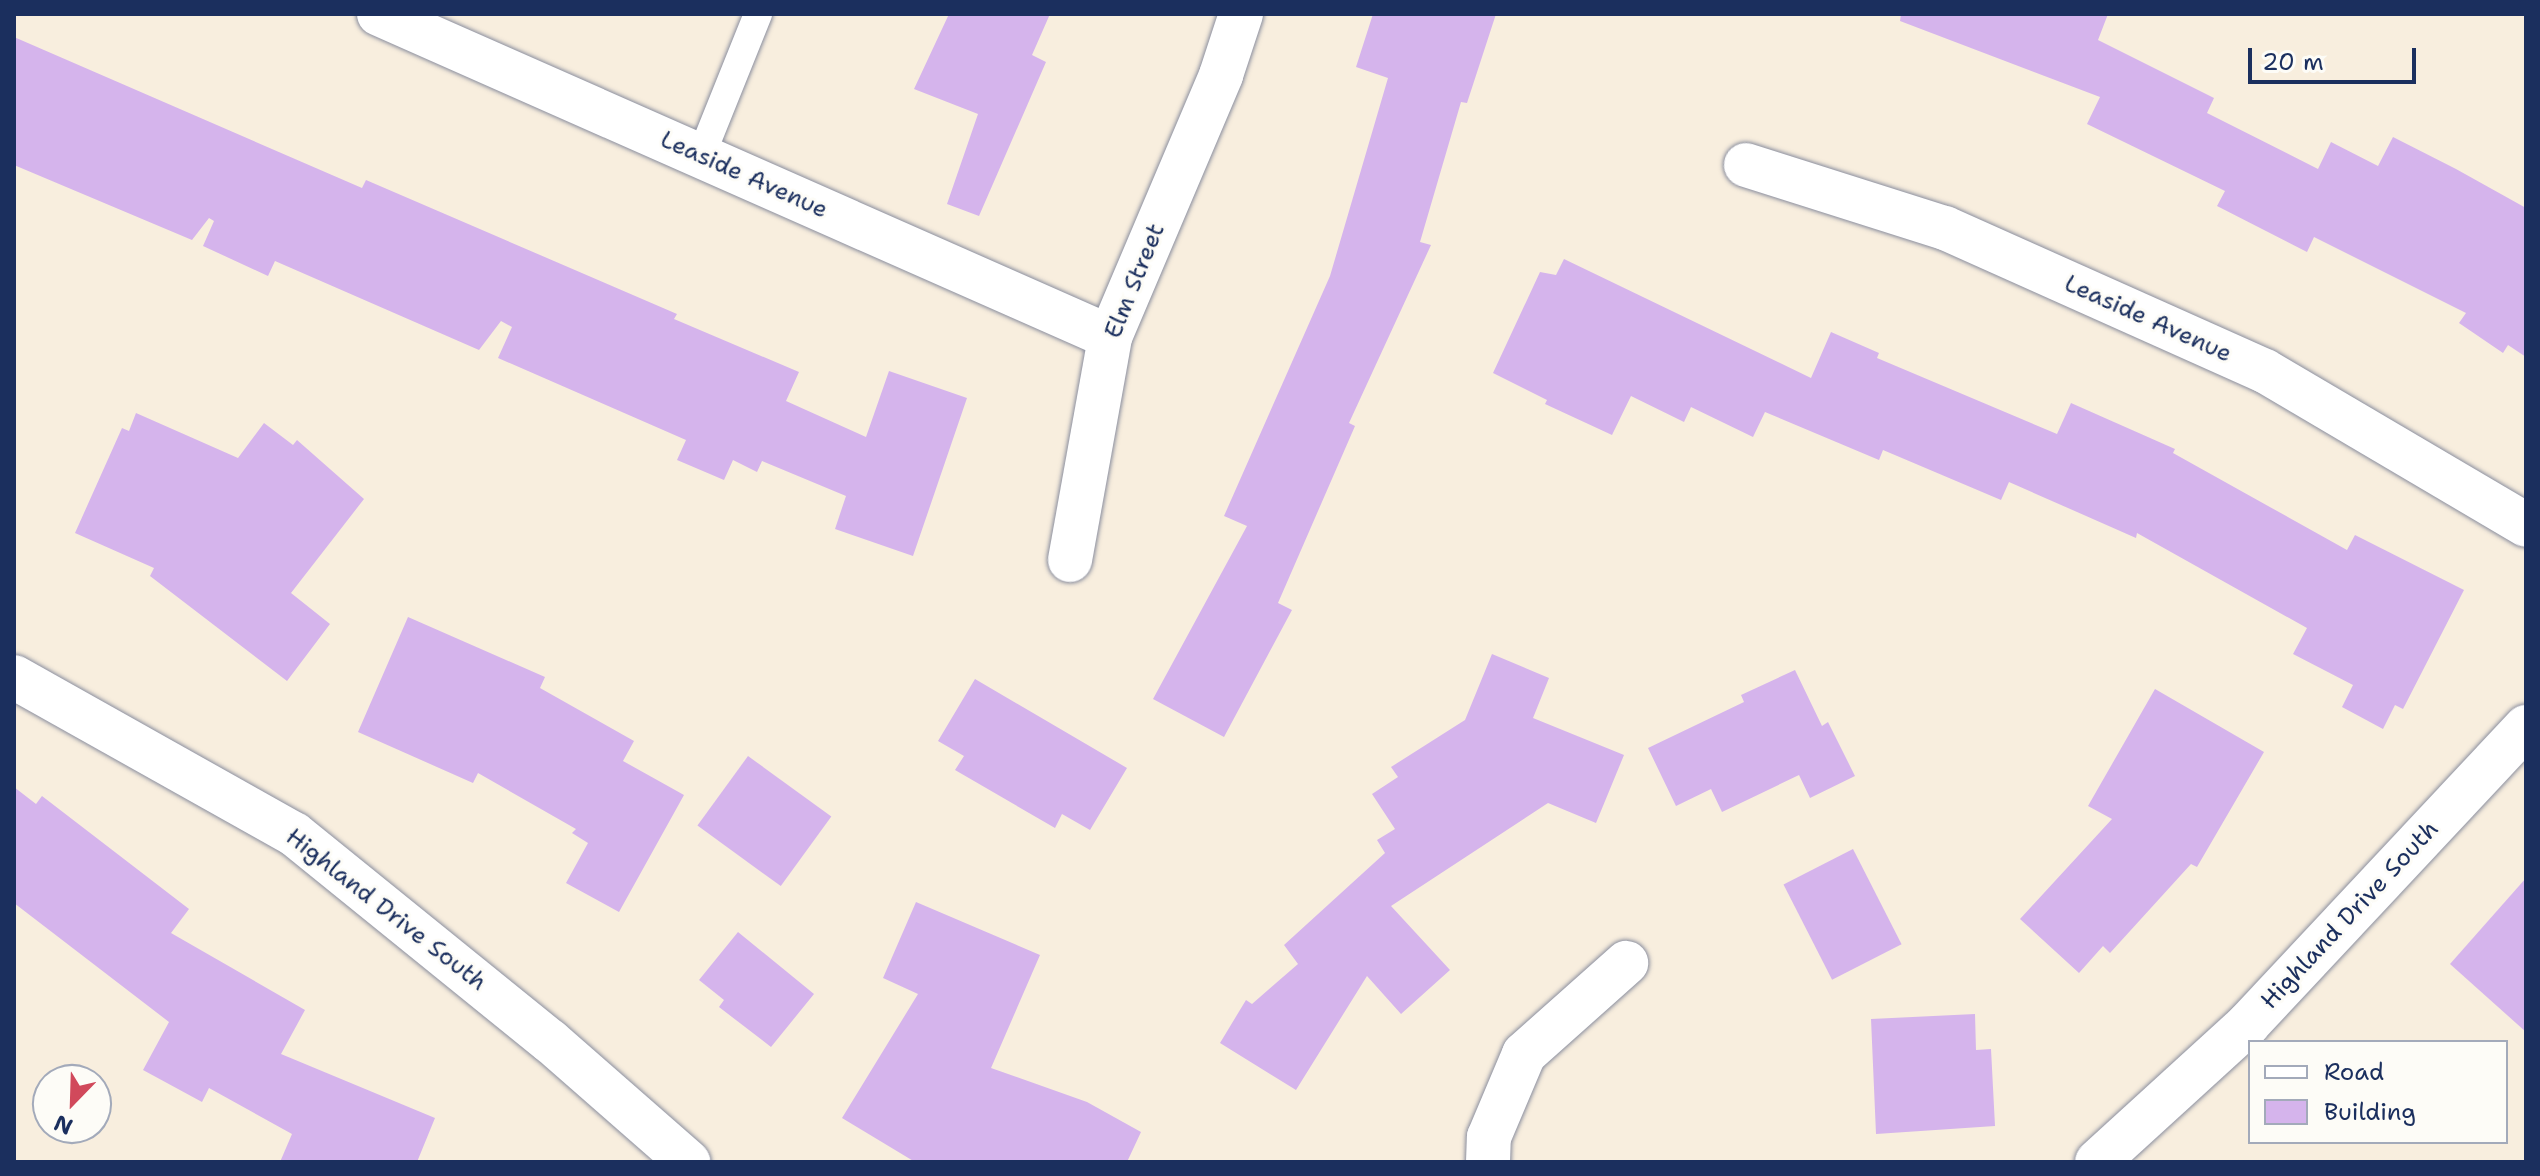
<!DOCTYPE html>
<html>
<head>
<meta charset="utf-8">
<style>
	body { margin:0 }
	#map { position:relative; width:2540px; height:1176px; overflow:hidden; background:#f8eede; font-family:"Shantell Sans",sans-serif }
	div>[style] { position:absolute }
	[style*='--x'] { left:calc(var(--x)*1px); top:calc(var(--y)*1px); width:calc(var(--w)*1px); rotate:calc(var(--a)*1deg) }
	.building>* { inset:0; background:#d5b4ec; transform-origin:0 0 }
	.roads { filter:drop-shadow(0 0 2px #8a8e9e) drop-shadow(0 0 2px #8a8e9e) }
	.lane>* { height:28px; margin:-14px; padding:0 14px; transform-origin:14px; border-radius:14px; background:#fff }
	.street>* { height:44px; margin:-22px; padding:0 22px; transform-origin:22px; border-radius:22px; background:#fff }
	span { translate:-50% -50%; white-space:nowrap; text-align:center; line-height:1.15; -webkit-text-stroke:6px #fdfcf7; paint-order:stroke }
	.street-label { font-size:24px; color:#1b2f5e }
	.frame { position:absolute; inset:0; border:16px solid #1b2f5e; pointer-events:none }
	.legend { position:absolute; left:2248px; top:1040px; width:260px; height:104px; box-sizing:border-box; background:#fdfcf7; border:2px solid #a3aaba; margin:0; padding:10px 14px; list-style:none; font-size:24px; color:#1b2f5e }
	.legend li { display:flex; align-items:center; gap:16px; height:40px }
	.legend b { width:40px; border:2px solid #a3aaba }
	.north { position:absolute; left:32px; top:1064px; width:80px; height:80px; box-sizing:border-box; background:#fdfcf7; border:2px solid #a3aaba; border-radius:50%; rotate:203deg; font-size:22px; font-weight:700; line-height:32px; text-align:center; color:#1b2f5e }
	.north::after { content:''; display:block; margin:auto; width:28px; height:36px; background:#d1495b; clip-path:polygon(50% 0,100% 100%,50% 72%,0 100%) }
	.scale { position:absolute; left:2248px; top:48px; width:168px; height:36px; box-sizing:border-box; border:4px solid #1b2f5e; border-top:0; padding-left:10px; font-size:24px; line-height:28px; white-space:nowrap; color:#1b2f5e; -webkit-text-stroke:6px #fdfcf7; paint-order:stroke }
</style>
</head>
<body>
<div id="map">
	<div class="building">
		<i style="clip-path:polygon(949px 14px,1050px 14px,1032px 55px,1046px 62px,979px 216px,947px 204px,978px 114px,914px 89px)"></i>
		<i style="clip-path:polygon(1373px 14px,1496px 14px,1467px 103px,1461px 102px,1420px 242px,1431px 245px,1349px 423px,1355px 426px,1278px 603px,1292px 610px,1224px 737px,1153px 699px,1247px 526px,1224px 516px,1330px 276px,1388px 78px,1356px 67px)"></i>
		<i style="clip-path:polygon(1901px 14px,2108px 14px,2098px 40px,2214px 98px,2207px 113px,2318px 169px,2331px 142px,2378px 166px,2393px 137px,2456px 169px,2526px 208px,2526px 357px,2508px 345px,2503px 353px,2459px 323px,2466px 313px,2314px 237px,2307px 252px,2217px 206px,2225px 191px,2087px 124px,2100px 97px,1900px 21px)"></i>
		<i style="clip-path:polygon(14px 37px,362px 188px,366px 180px,677px 314px,674px 319px,799px 372px,786px 401px,866px 437px,889px 371px,967px 398px,913px 556px,835px 529px,846px 496px,762px 461px,757px 472px,733px 460px,724px 480px,677px 460px,686px 440px,498px 358px,512px 327px,501px 321px,479px 350px,275px 261px,268px 276px,203px 246px,214px 221px,209px 218px,192px 240px,14px 165px)"></i>
		<i style="clip-path:polygon(1564px 259px,1811px 378px,1831px 332px,1879px 353px,1877px 358px,2057px 434px,2071px 403px,2175px 449px,2173px 453px,2347px 550px,2355px 535px,2464px 590px,2403px 709px,2395px 705px,2383px 729px,2342px 707px,2353px 685px,2293px 654px,2307px 628px,2137px 533px,2136px 538px,2009px 482px,2001px 500px,1883px 450px,1879px 460px,1765px 412px,1753px 437px,1691px 407px,1684px 422px,1631px 396px,1612px 435px,1545px 404px,1547px 400px,1493px 373px,1540px 272px,1556px 275px)"></i>
		<i style="clip-path:polygon(136px 413px,238px 458px,264px 423px,293px 445px,297px 440px,364px 499px,291px 593px,330px 624px,287px 681px,150px 576px,154px 568px,75px 533px,122px 428px,129px 431px)"></i>
		<i style="clip-path:polygon(408px 617px,545px 677px,540px 688px,634px 741px,623px 761px,684px 795px,619px 912px,566px 883px,588px 843px,572px 833px,576px 829px,478px 773px,473px 783px,358px 732px)"></i>
		<i style="clip-path:polygon(1492px 654px,1549px 678px,1533px 718px,1624px 755px,1596px 823px,1548px 803px,1391px 906px,1450px 970px,1401px 1014px,1367px 976px,1296px 1090px,1220px 1043px,1246px 1000px,1252px 1004px,1298px 964px,1284px 945px,1385px 853px,1377px 840px,1395px 829px,1372px 794px,1398px 777px,1391px 767px,1465px 720px)"></i>
		<i style="clip-path:polygon(1795px 670px,1822px 726px,1828px 722px,1855px 776px,1810px 798px,1799px 775px,1722px 812px,1711px 789px,1676px 806px,1648px 748px,1744px 702px,1741px 695px)"></i>
		<i style="clip-path:polygon(975px 679px,1127px 768px,1090px 830px,1062px 814px,1055px 828px,955px 770px,964px 756px,938px 741px)"></i>
		<i style="clip-path:polygon(2155px 689px,2264px 752px,2197px 867px,2191px 864px,2110px 953px,2103px 946px,2079px 973px,2020px 919px,2112px 819px,2088px 806px)"></i>
		<i style="left:748px;top:756px;width:103px;height:86px;rotate:36deg"></i>
		<i style="clip-path:polygon(14px 787px,36px 804px,42px 796px,189px 909px,171px 933px,305px 1010px,281px 1054px,435px 1118px,417px 1162px,280px 1162px,292px 1134px,209px 1088px,202px 1102px,143px 1070px,169px 1022px,14px 903px)"></i>
		<i style="left:1853px;top:849px;width:107px;height:78px;rotate:63deg"></i>
		<i style="clip-path:polygon(2526px 878px,2526px 1032px,2450px 964px)"></i>
		<i style="clip-path:polygon(916px 902px,1040px 955px,991px 1068px,1087px 1102px,1141px 1132px,1127px 1162px,915px 1162px,842px 1118px,918px 994px,883px 978px)"></i>
		<i style="clip-path:polygon(738px 932px,814px 994px,771px 1047px,719px 1007px,724px 1000px,699px 980px)"></i>
		<i style="clip-path:polygon(1975px 1014px,1976px 1050px,1991px 1049px,1995px 1126px,1876px 1134px,1871px 1019px)"></i>
	</div>
	<div class="roads">
		<div class="lane">
			<i style="--x:701;--y:156;--w:153;--a:-68.1"></i>
		</div>
		<div class="street">
			<i style="--x:379;--y:14;--w:799;--a:23.84"></i>
			<i style="--x:1746;--y:165;--w:209;--a:17.6"></i>
			<i style="--x:1945;--y:228;--w:350;--a:24.1"></i>
			<i style="--x:2265;--y:371;--w:303;--a:30.5"></i>
			<i style="--x:1070;--y:560;--w:227;--a:-79.8"></i>
			<i style="--x:1110;--y:337;--w:285;--a:-67"></i>
			<i style="--x:1221;--y:75;--w:64;--a:-71.8"></i>
			<i style="--x:14;--y:677;--w:321;--a:29.3"></i>
			<i style="--x:294;--y:834;--w:329;--a:39"></i>
			<i style="--x:550;--y:1041;--w:184;--a:41.2"></i>
			<i style="--x:1488;--y:1162;--w:25;--a:-88"></i>
			<i style="--x:1489;--y:1137;--w:90;--a:-67.1"></i>
			<i style="--x:1524;--y:1054;--w:137;--a:-41.7"></i>
			<i style="--x:2097;--y:1162;--w:205;--a:-42.4"></i>
			<i style="--x:2248;--y:1024;--w:407;--a:-46.9"></i>
		</div>
	</div>
	<div class="street-label">
		<span style="left:744px;top:175px;rotate:24deg">Leaside Avenue</span>
		<span style="left:1135px;top:281px;rotate:-68deg">Elm Street</span>
		<span style="left:2148px;top:319px;rotate:24deg">Leaside Avenue</span>
		<span style="left:386px;top:910px;rotate:38deg">Highland Drive South</span>
		<span style="left:2350px;top:915px;rotate:-47deg">Highland Drive South</span>
	</div>
	<div class="frame"></div>
	<ul class="legend">
	<li><b style="height:10px;background:#fff"></b>Road</li>
	<li><b style="height:22px;background:#d5b4ec"></b>Building</li>
	</ul>
	<div class="north">N</div>
	<div class="scale">20 m</div>
</div>
</body>
</html>
